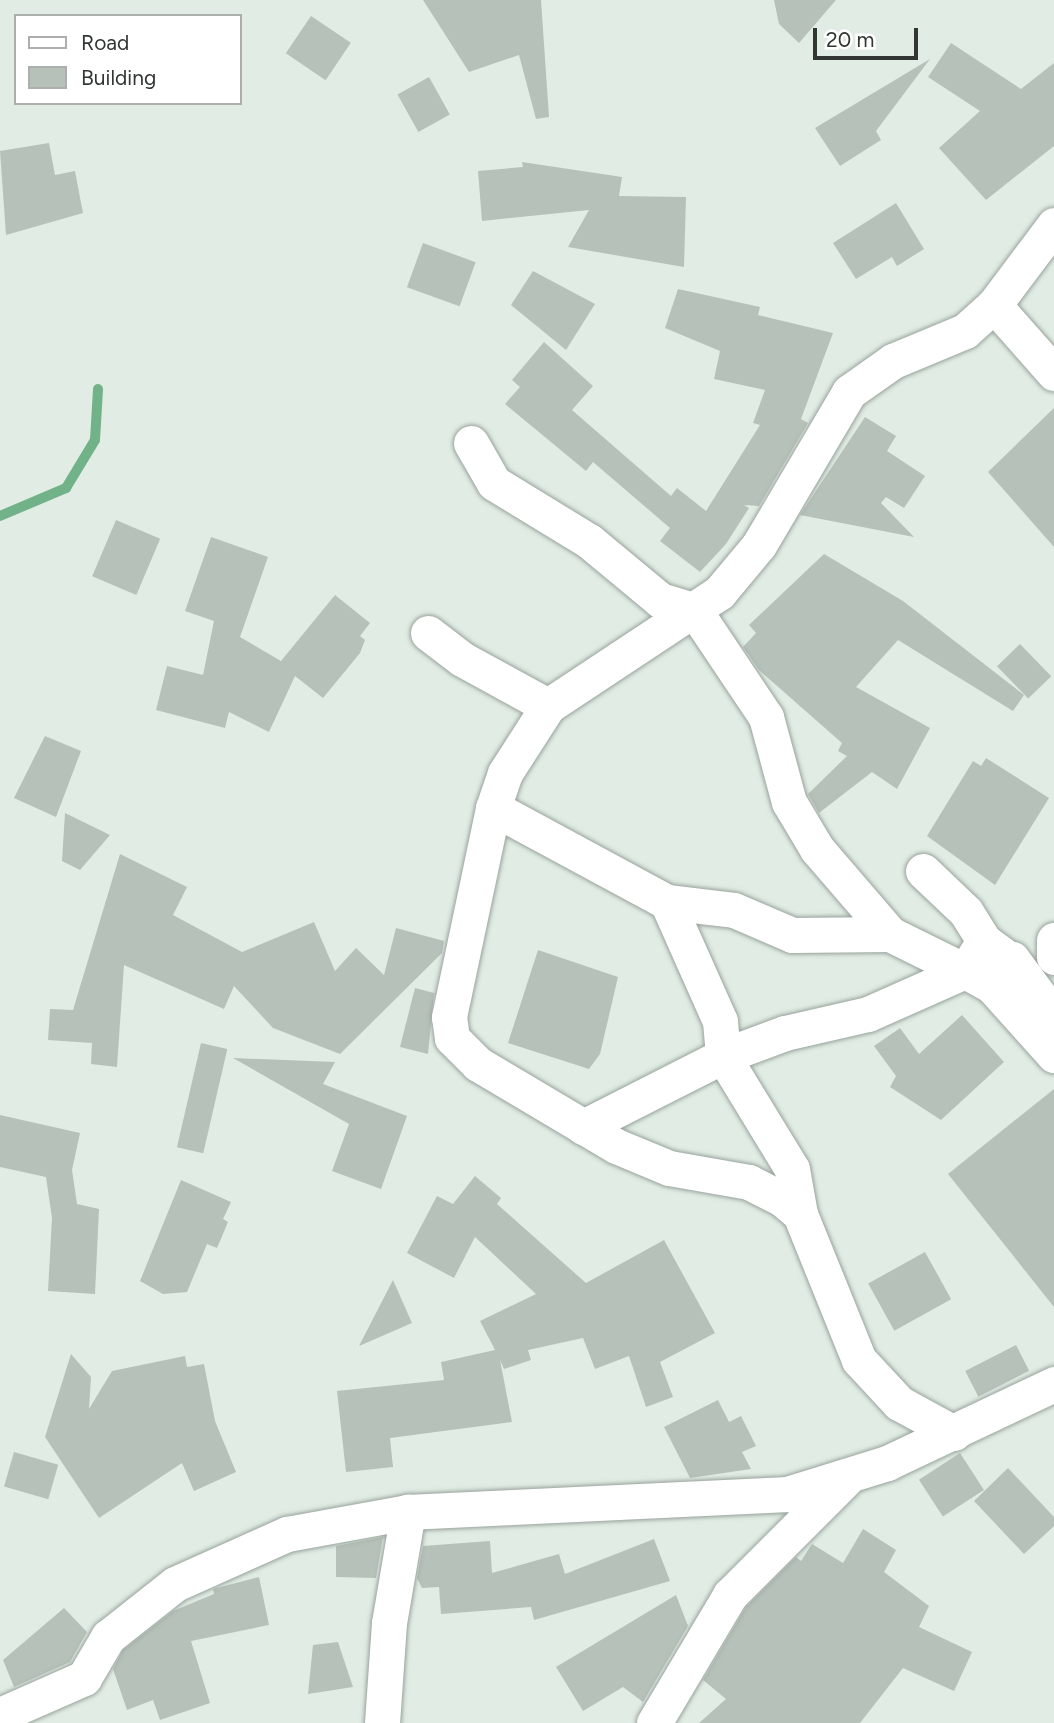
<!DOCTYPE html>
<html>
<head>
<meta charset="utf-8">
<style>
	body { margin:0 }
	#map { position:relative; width:1054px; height:1723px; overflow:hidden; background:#e1ede4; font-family:Figtree,sans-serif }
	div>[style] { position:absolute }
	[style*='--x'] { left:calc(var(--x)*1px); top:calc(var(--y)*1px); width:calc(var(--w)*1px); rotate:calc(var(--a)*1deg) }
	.stream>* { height:10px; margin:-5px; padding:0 5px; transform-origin:5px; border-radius:5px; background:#71b288 }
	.building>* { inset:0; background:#b6c1b9; transform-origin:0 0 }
	.roads { filter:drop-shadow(0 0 2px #98a39b) drop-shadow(0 0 2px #98a39b) }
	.minor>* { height:35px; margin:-17.5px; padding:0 17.5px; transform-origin:17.5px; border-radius:17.5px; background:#fff }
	span { translate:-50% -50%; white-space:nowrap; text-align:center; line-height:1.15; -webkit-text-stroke:5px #fff; paint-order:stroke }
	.legend { position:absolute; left:14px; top:14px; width:228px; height:91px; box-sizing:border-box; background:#fff; border:2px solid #adafad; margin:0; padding:9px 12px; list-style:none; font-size:21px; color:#323633 }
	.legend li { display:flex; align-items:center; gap:14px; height:35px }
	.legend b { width:35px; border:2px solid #adafad }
	.scale { position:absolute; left:813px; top:28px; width:105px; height:32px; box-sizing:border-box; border:4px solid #323633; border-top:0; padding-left:9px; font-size:21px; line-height:24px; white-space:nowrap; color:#323633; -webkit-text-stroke:5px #fff; paint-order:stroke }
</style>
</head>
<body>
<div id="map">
	<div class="stream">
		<i style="--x:0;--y:516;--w:72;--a:-23"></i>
		<i style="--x:66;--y:488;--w:56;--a:-58.9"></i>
		<i style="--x:95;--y:440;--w:51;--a:-86.6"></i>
	</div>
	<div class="building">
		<i style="clip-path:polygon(423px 0,541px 0,549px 117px,536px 119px,519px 55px,469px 72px)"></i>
		<i style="clip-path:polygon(774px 0,836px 0,799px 43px,779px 24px)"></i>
		<i style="left:311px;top:16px;width:48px;height:45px;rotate:34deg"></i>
		<i style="clip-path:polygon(951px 43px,1021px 89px,1054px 63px,1054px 146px,986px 200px,939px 148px,980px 111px,928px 77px)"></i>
		<i style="clip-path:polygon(930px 59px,876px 131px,881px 140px,840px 166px,815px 128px)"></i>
		<i style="left:429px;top:77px;width:43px;height:36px;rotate:61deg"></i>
		<i style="clip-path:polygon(49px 143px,55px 175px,75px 171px,83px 213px,6px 235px,0 151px)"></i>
		<i style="clip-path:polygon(522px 162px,622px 177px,619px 196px,686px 197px,684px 267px,568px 247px,589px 210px,482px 221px,478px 171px,523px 167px)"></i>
		<i style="clip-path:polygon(896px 203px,924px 249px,897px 266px,892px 257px,856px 279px,833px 243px)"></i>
		<i style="left:423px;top:243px;width:56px;height:47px;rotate:20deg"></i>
		<i style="clip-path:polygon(533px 271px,595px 304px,566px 350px,511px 305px)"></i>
		<i style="clip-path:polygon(678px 289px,760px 307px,758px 315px,833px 333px,801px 419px,808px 423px,759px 506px,744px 505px,749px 508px,726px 544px,700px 572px,660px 541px,670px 528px,593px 462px,586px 471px,505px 404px,520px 387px,512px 380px,544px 342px,593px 386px,572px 410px,671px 496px,677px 488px,706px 511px,760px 425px,753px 423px,765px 390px,714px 379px,720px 351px,665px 328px)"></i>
		<i style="clip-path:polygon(1054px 408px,1054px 547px,988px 472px)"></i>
		<i style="clip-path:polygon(865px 417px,896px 436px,887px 451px,925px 476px,904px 508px,886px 497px,881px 503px,914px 537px,800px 515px)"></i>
		<i style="left:116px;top:520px;width:48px;height:61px;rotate:23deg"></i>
		<i style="clip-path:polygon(211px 537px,268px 557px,240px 637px,281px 661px,335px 595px,370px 623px,360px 636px,365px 640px,360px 653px,323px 698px,295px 676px,269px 732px,229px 712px,225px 728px,156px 710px,167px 666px,203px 675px,214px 621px,185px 611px)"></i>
		<i style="clip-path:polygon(824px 554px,903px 601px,1024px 695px,1013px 711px,898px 640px,856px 687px,930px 728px,897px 789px,872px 772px,819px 813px,808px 794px,847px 756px,838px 751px,842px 743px,759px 670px,743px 647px,756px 633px,749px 625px)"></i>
		<i style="left:1020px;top:644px;width:45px;height:32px;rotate:46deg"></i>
		<i style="clip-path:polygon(45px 736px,81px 751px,56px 817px,14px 798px)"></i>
		<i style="clip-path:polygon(986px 758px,1049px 798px,995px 885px,927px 836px,973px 761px,981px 766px)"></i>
		<i style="clip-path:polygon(65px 813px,110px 835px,80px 870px,62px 861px)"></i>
		<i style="clip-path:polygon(120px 854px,187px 887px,173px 915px,242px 952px,314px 922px,335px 971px,356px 948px,384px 975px,396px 928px,444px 941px,442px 953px,340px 1054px,273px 1028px,234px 986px,224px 1009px,124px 965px,117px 1067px,91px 1064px,92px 1043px,48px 1040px,50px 1009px,73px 1010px)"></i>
		<i style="clip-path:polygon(538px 950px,618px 977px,600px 1054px,589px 1069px,508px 1043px)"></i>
		<i style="clip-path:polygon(415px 988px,434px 993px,428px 1054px,400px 1047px)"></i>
		<i style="clip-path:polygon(962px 1015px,1004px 1062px,941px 1120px,890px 1087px,896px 1076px,874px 1046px,900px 1028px,919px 1054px)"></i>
		<i style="left:201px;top:1043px;width:27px;height:107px;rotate:13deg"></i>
		<i style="clip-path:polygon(233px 1058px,335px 1062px,323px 1084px,407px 1116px,381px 1189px,332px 1171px,349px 1124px)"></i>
		<i style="clip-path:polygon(1054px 1089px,1054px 1307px,948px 1174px)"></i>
		<i style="clip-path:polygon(0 1115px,80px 1133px,72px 1170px,77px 1204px,99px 1209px,95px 1294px,48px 1291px,52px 1218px,46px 1177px,0 1167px)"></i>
		<i style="clip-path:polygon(475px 1176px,501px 1198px,497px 1204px,586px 1283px,664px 1240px,715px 1333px,660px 1362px,673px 1397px,646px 1407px,629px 1356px,595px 1369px,583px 1338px,528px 1350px,531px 1360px,504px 1369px,500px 1360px,512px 1422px,390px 1438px,393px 1467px,346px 1472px,337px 1391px,444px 1380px,441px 1362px,495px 1350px,480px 1321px,536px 1294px,475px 1237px,454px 1278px,407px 1253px,437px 1196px,453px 1204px)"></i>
		<i style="clip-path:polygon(181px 1180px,231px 1202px,223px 1219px,228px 1222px,217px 1248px,207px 1244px,187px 1292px,163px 1294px,140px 1281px)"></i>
		<i style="left:925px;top:1252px;width:54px;height:65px;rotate:61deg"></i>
		<i style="clip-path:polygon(393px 1280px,412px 1323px,359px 1346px)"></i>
		<i style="left:1016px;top:1345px;width:29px;height:57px;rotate:63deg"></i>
		<i style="clip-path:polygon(71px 1354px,91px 1377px,89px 1409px,112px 1371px,185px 1356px,187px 1367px,204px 1364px,215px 1421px,236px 1472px,194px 1491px,182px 1463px,99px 1518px,45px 1437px)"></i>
		<i style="clip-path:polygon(718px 1400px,729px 1422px,741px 1416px,756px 1446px,742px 1452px,751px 1469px,690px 1478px,664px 1427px)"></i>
		<i style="left:14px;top:1452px;width:46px;height:36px;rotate:16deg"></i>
		<i style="left:960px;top:1453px;width:44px;height:49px;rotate:57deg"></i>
		<i style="clip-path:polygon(1008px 1468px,1054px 1517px,1054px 1526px,1024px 1554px,974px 1501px)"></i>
		<i style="clip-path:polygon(863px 1529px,896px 1550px,884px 1572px,929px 1606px,919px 1627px,972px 1652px,954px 1691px,903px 1668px,860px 1723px,699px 1723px,726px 1699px,703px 1680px,746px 1607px,796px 1557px,801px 1561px,812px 1544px,843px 1563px)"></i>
		<i style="clip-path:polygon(383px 1537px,376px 1578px,336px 1577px,336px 1546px)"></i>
		<i style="clip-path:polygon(654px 1539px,670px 1581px,534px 1620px,531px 1607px,441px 1614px,439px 1587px,422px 1588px,417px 1578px,423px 1546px,490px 1541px,492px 1573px,559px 1554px,565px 1574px)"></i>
		<i style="clip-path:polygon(259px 1577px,269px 1625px,191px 1641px,210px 1703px,160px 1720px,153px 1700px,127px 1710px,113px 1669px,123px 1650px,173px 1611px,214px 1594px,213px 1589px)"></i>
		<i style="clip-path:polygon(676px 1595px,688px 1626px,643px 1702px,623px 1687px,583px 1711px,556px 1667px)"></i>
		<i style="clip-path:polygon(64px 1608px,87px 1632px,70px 1662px,14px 1687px,3px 1660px)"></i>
		<i style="clip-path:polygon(338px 1642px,353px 1687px,308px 1694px,313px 1645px)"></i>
	</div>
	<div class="roads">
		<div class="minor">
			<i style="--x:994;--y:305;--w:91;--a:48.6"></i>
			<i style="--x:471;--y:443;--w:46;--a:60.1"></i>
			<i style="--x:494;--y:483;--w:111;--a:31.4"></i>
			<i style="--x:589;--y:541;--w:92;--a:39.7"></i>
			<i style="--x:660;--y:600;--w:37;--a:17"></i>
			<i style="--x:695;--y:611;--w:128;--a:56.2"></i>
			<i style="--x:766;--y:717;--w:88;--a:74.9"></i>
			<i style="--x:789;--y:802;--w:55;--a:59.2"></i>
			<i style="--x:817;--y:849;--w:112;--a:49.3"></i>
			<i style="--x:428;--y:633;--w:43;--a:37.4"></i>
			<i style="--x:462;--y:659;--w:98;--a:28.7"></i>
			<i style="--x:493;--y:808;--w:198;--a:28.4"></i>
			<i style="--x:667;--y:902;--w:67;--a:6.8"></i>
			<i style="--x:734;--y:910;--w:63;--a:23.3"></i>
			<i style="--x:792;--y:935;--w:98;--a:-0.6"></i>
			<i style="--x:890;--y:934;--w:84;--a:26.3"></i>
			<i style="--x:965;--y:971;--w:36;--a:-58"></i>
			<i style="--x:923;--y:871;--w:59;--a:43.6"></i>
			<i style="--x:966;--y:912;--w:34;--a:58"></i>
			<i style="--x:984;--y:941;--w:29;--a:36"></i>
			<i style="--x:667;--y:902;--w:130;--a:66"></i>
			<i style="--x:720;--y:1021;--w:35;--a:85"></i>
			<i style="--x:723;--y:1056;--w:132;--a:58.6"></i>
			<i style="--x:792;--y:1169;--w:46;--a:79.9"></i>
			<i style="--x:1054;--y:940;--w:17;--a:90"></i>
			<i style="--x:997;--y:976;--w:19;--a:-65"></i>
			<i style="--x:1005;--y:959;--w:7;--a:0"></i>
			<i style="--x:1012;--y:959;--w:71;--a:53.6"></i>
			<i style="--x:583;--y:1127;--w:157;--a:-26.9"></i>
			<i style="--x:723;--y:1056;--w:66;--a:-20.4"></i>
			<i style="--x:785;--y:1033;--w:85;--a:-12.9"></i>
			<i style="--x:868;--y:1014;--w:106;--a:-23.9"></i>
			<i style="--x:965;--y:971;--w:31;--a:29"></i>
			<i style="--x:992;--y:986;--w:93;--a:48.1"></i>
			<i style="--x:954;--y:1433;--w:63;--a:-151.4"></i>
			<i style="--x:899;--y:1403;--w:59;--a:-132.9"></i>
			<i style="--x:859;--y:1360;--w:157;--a:-112"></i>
			<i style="--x:800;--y:1214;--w:23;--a:-140"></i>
			<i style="--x:782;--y:1199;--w:37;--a:-153"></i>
			<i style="--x:749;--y:1182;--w:81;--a:-170.1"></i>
			<i style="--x:669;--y:1168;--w:57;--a:-157.5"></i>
			<i style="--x:616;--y:1146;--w:161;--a:-149.3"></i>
			<i style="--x:478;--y:1064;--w:37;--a:-135"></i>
			<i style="--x:452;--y:1038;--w:21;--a:-98"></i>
			<i style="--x:449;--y:1017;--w:214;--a:-78.1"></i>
			<i style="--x:493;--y:808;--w:37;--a:-71"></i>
			<i style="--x:505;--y:773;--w:80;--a:-57.3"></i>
			<i style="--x:548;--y:706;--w:205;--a:-33.5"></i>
			<i style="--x:719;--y:593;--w:62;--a:-50.2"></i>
			<i style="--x:759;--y:545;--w:178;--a:-59.5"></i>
			<i style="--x:849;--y:392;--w:54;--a:-35.2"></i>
			<i style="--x:893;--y:361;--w:78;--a:-22.6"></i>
			<i style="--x:965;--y:331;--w:39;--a:-42"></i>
			<i style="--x:994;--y:305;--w:100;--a:-53.1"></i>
			<i style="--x:0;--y:1715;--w:92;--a:-23.8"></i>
			<i style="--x:84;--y:1678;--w:48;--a:-59.7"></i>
			<i style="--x:108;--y:1637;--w:85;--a:-38.3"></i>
			<i style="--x:175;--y:1584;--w:123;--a:-24.1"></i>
			<i style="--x:287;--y:1534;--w:123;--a:-10.3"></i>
			<i style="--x:408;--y:1512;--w:379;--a:-2.7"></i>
			<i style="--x:787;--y:1494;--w:105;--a:-17.2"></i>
			<i style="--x:887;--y:1463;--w:185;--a:-25.3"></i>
			<i style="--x:382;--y:1723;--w:100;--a:-86"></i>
			<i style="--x:389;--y:1623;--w:113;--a:-80.3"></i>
			<i style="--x:654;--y:1723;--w:149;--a:-59.3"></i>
			<i style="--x:730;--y:1595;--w:163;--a:-45"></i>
		</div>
	</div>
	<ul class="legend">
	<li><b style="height:9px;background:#fff"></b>Road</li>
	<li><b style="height:19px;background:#b6c1b9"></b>Building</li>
	</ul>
	<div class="scale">20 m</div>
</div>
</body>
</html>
